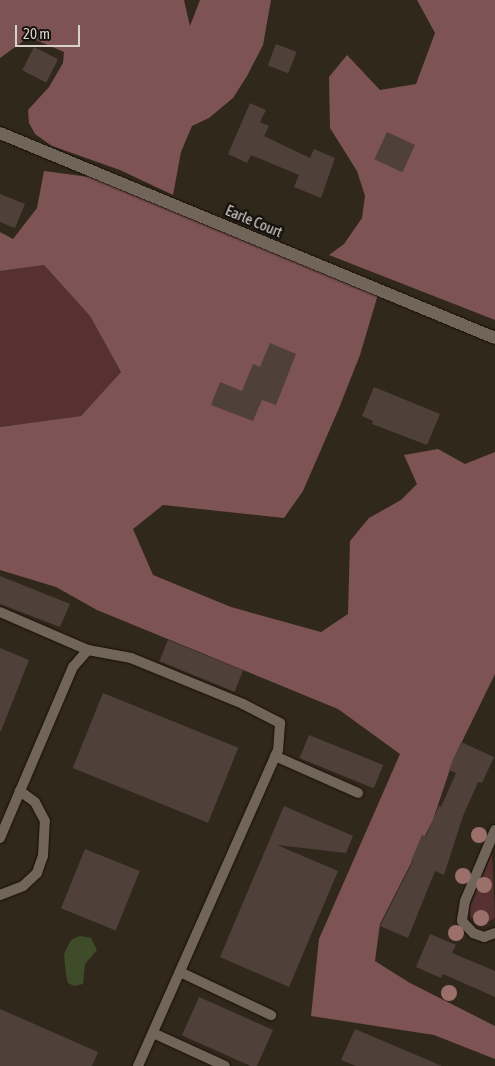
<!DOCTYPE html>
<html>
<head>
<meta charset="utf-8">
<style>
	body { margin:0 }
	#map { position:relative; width:495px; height:1066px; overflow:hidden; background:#31281c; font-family:"Asap Condensed",sans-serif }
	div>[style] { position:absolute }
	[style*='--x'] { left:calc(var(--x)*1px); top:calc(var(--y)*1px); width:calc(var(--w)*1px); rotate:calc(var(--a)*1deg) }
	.green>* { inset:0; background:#573132 }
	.forest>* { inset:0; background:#7d5354 }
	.water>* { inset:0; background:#3f4c2a }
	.building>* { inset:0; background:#4f4039; transform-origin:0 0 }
	.roads { filter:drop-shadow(0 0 1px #191006) drop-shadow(0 0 1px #191006) }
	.service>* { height:10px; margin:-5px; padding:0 5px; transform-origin:5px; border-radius:5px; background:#706558 }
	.minor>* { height:12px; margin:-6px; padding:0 6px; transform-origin:6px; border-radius:6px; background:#706558 }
	.trees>* { width:16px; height:16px; margin:-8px; border-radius:50%; background:#9b706a }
	span { translate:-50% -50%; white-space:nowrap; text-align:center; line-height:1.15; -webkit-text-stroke:5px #16110c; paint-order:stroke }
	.street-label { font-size:15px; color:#d7d1ca }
	.scale { position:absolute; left:15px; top:25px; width:65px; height:22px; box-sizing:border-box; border:2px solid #d7d1ca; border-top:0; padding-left:6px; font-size:15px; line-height:18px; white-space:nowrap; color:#d7d1ca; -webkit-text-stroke:4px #16110c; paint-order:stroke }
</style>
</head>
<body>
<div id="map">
	<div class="green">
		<i style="clip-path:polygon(44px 265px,90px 316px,121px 372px,81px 416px,0 427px,0 271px)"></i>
		<i style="clip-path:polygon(492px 853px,495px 918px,484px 924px,471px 917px,470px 907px)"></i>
	</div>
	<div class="forest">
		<i style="clip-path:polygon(0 0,184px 0,190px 26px,200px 0,271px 0,263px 45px,247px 76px,233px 98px,209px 118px,192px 126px,181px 152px,173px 195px,120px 170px,52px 146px,35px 134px,29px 123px,28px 110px,49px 87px,63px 63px,64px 52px,29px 37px,0 58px)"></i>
		<i style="clip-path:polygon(417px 0,495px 0,495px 320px,329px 255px,344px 244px,362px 218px,365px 196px,357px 171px,330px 128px,329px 77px,347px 55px,380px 90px,416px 84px,435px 33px)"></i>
		<i style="clip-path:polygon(44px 171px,120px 181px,379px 291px,360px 355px,339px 408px,303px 491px,284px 518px,163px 505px,133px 529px,153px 575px,231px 607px,321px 632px,348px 614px,350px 541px,369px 518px,401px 500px,417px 484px,404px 455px,438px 449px,465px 464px,495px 452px,495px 674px,453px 760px,433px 820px,380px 924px,375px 961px,410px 983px,495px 1026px,495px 1059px,434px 1035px,311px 1016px,319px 939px,400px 754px,338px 709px,97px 610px,56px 587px,0 570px,0 427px,81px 416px,121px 372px,90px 316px,44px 265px,0 271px,0 232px,13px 239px,37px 208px)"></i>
	</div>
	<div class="water">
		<i style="clip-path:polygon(80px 936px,91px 938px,97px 950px,85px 964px,83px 984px,74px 986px,68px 983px,66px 975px,64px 954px,71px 940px)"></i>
	</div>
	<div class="building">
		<i style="left:276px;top:44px;width:22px;height:23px;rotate:21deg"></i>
		<i style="left:34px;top:47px;width:27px;height:26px;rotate:27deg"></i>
		<i style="clip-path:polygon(250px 103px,266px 110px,260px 122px,269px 126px,264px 136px,310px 158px,314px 149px,335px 158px,321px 198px,294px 187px,299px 175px,251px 155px,247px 163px,228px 154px)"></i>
		<i style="left:387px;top:132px;width:31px;height:30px;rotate:25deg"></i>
		<i style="clip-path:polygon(0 194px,25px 204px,15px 228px,0 222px)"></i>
		<i style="clip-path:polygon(270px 343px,296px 354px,276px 405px,262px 400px,253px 421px,211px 405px,220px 382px,242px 391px,253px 364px,260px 367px)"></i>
		<i style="clip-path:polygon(374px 387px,440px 414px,427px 445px,372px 424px,373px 421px,362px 416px)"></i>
		<i style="clip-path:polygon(0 576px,70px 604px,60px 627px,0 604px)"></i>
		<i style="left:168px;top:640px;width:81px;height:23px;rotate:22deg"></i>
		<i style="clip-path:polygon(0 648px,29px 660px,1px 731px,0 731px)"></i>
		<i style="left:103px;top:693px;width:146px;height:81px;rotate:22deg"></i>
		<i style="left:309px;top:735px;width:80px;height:25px;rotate:22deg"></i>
		<i style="clip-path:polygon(461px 742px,494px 757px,482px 783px,478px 782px,463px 816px,444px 875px,435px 871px,408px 938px,380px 926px,413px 861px,411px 861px,422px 835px,426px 836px,439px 806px,441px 807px,456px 773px,449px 770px)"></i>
		<i style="clip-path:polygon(284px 806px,353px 836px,346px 853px,277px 845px,338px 871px,289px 987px,220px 957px)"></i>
		<i style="left:85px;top:849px;width:59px;height:64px;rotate:22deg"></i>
		<i style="clip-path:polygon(430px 934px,456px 945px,452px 953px,495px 971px,495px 997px,443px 974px,441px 978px,416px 967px)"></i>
		<i style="left:199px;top:997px;width:81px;height:42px;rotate:24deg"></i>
		<i style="clip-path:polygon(0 1009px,98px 1052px,92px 1066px,0 1066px)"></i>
		<i style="clip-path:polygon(355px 1029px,442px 1066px,356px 1066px,341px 1060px)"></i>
	</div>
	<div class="roads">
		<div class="service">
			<i style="--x:0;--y:612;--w:96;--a:23.4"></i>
			<i style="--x:275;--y:756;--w:91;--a:24"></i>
			<i style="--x:495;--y:830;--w:77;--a:112.9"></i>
			<i style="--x:465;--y:901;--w:20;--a:99"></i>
			<i style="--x:462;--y:921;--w:16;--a:47"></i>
			<i style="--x:473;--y:933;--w:12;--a:20"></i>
			<i style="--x:484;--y:937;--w:12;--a:-20"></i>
			<i style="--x:0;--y:838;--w:186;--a:-66.9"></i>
			<i style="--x:73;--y:667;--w:23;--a:-49"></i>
			<i style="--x:88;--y:650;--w:44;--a:10.5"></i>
			<i style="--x:131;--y:658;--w:121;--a:22.3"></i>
			<i style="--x:243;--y:704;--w:42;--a:27.2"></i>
			<i style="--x:280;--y:723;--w:27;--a:94"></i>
			<i style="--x:278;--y:750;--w:346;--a:113.9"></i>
			<i style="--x:0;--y:895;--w:25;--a:-21"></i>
			<i style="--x:23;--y:886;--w:19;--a:-43"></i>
			<i style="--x:37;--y:873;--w:18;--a:-71"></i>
			<i style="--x:43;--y:856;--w:35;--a:-87"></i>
			<i style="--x:45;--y:821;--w:21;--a:-118"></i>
			<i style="--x:35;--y:802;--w:19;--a:-144"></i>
			<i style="--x:180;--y:972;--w:101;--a:25.3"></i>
			<i style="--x:153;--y:1033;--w:79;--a:24.6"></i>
		</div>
		<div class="minor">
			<i style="--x:0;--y:133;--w:536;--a:22.5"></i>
		</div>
	</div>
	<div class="trees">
		<i style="left:479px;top:835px"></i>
		<i style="left:463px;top:876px"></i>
		<i style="left:484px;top:885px"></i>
		<i style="left:481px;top:918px"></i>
		<i style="left:456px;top:933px"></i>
		<i style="left:449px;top:993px"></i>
	</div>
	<div class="street-label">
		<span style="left:254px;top:221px;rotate:23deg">Earle Court</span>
	</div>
	<div class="scale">20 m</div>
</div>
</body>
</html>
